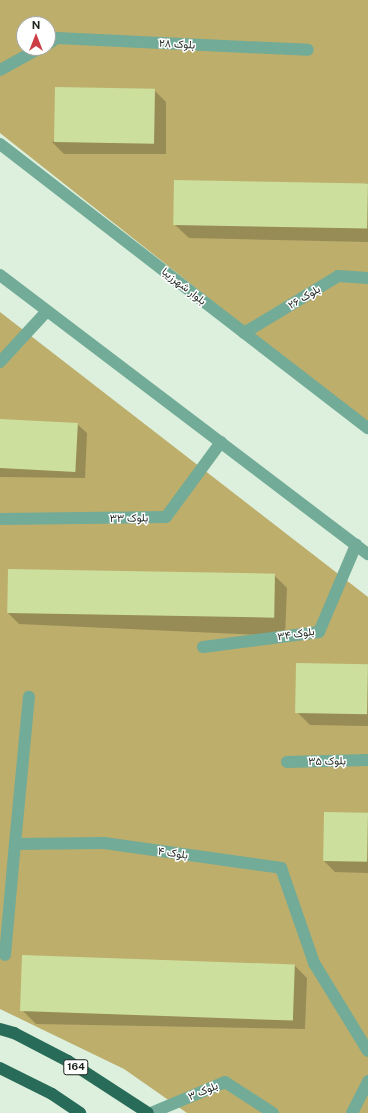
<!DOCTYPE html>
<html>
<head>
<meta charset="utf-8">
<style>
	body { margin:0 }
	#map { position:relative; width:368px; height:1113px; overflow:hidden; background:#dcf0dd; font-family:"Public Sans",Vazirmatn,sans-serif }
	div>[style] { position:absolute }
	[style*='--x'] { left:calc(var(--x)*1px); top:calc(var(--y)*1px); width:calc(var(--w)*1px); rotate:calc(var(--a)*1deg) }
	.forest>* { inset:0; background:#bdae6c }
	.shadow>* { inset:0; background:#0003 }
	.building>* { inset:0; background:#ccdf9d; transform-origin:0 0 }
	.street>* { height:12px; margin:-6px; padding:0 6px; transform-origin:6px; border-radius:6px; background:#72ab97 }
	.primary>* { height:12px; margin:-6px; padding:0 6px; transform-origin:6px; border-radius:6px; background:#286b58 }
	span { translate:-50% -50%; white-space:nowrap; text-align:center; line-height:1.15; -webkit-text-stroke:3px #fff; paint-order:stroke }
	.shield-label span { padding:1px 3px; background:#fff; border:1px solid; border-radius:3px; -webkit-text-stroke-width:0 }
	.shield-label { font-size:10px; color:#1b231c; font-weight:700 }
	.street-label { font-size:11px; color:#1b231c }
	.north { position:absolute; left:16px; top:16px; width:40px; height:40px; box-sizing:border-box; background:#fff; border:1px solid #a4a7a4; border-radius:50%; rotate:0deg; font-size:11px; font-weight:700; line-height:16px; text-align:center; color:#1b231c }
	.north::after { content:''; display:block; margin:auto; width:14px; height:18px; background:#cc3c43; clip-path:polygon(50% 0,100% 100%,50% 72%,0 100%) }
</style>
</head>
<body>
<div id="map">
	<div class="forest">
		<i style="clip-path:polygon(evenodd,0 0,368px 0,368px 424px,0 133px,0 0,24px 24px,48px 24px,48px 48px,24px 48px,24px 24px)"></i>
		<i style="clip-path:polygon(0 312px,368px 597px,368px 1113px,187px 1113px,124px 1069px,0 1009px)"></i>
	</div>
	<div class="shadow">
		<i style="clip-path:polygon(154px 90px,166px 102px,166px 154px,64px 154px,52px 142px)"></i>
		<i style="clip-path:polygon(368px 183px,368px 242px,189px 238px,175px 225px)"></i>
		<i style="clip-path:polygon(0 420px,77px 424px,87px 433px,85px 478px,0 477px)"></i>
		<i style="clip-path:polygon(275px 576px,287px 588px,285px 636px,19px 624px,7px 612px)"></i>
		<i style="clip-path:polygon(368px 665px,368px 726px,310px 725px,298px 713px)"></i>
		<i style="clip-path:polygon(368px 814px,368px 873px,335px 872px,323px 860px)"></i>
		<i style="clip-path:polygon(294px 965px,307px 978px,305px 1029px,36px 1024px,23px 1011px)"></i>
	</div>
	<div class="building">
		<i style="left:55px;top:87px;width:100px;height:55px;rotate:1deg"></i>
		<i style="left:174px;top:180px;width:194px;height:45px;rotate:1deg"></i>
		<i style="left:0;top:419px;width:78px;height:49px;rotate:3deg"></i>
		<i style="left:8px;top:569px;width:267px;height:44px;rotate:1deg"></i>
		<i style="left:296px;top:663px;width:72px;height:50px;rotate:1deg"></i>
		<i style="left:324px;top:812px;width:44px;height:49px;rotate:1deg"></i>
		<i style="left:22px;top:955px;width:273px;height:56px;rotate:2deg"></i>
	</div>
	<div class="street">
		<i style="--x:48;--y:44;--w:11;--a:-34"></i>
		<i style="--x:57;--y:38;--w:251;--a:2.7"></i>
		<i style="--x:0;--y:70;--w:46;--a:-28.8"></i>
		<i style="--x:0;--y:144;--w:465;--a:37.7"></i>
		<i style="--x:0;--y:275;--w:462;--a:37.2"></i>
		<i style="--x:244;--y:333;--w:110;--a:-31.2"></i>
		<i style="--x:338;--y:276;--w:30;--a:4"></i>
		<i style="--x:0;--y:362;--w:69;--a:-47.3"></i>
		<i style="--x:0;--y:519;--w:166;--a:-0.7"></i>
		<i style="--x:166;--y:517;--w:93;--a:-53.7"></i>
		<i style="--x:203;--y:647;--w:117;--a:-7.4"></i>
		<i style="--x:319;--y:632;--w:95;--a:-67"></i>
		<i style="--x:287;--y:762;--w:81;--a:-1.4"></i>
		<i style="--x:15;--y:844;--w:148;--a:-84.6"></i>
		<i style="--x:5;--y:955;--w:111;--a:-84.9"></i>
		<i style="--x:15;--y:844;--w:89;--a:-0.6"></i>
		<i style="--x:104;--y:843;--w:179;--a:8"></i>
		<i style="--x:281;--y:868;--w:101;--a:70.8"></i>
		<i style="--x:314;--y:963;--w:103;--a:58.5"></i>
		<i style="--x:151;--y:1113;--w:80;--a:-22.7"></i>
		<i style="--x:225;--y:1082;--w:57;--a:32.9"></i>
		<i style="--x:352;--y:1113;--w:36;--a:-63"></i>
	</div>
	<div class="primary">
		<i style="--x:0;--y:1029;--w:15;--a:16"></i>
		<i style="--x:14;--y:1033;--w:61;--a:27.4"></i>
		<i style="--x:68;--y:1061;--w:95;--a:33"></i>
		<i style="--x:0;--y:1068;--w:58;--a:26.6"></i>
		<i style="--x:52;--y:1094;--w:34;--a:34"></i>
	</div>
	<div class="shield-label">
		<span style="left:76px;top:1067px">164</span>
	</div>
	<div class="street-label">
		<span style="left:177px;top:44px;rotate:3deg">بلوک ۲۸</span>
		<span style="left:184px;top:286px;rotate:38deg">بلوار شهرزیبا</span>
		<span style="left:304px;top:297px;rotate:-31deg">بلوک ۲۶</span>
		<span style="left:129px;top:518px;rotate:-1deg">بلوک ۳۳</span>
		<span style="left:296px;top:634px;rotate:-9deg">بلوک ۳۴</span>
		<span style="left:327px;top:761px;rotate:-1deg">بلوک ۳۵</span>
		<span style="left:173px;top:853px;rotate:8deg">بلوک ۴</span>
		<span style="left:203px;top:1091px;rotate:-23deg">بلوک ۳</span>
	</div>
	<div class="north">N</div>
</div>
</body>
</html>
